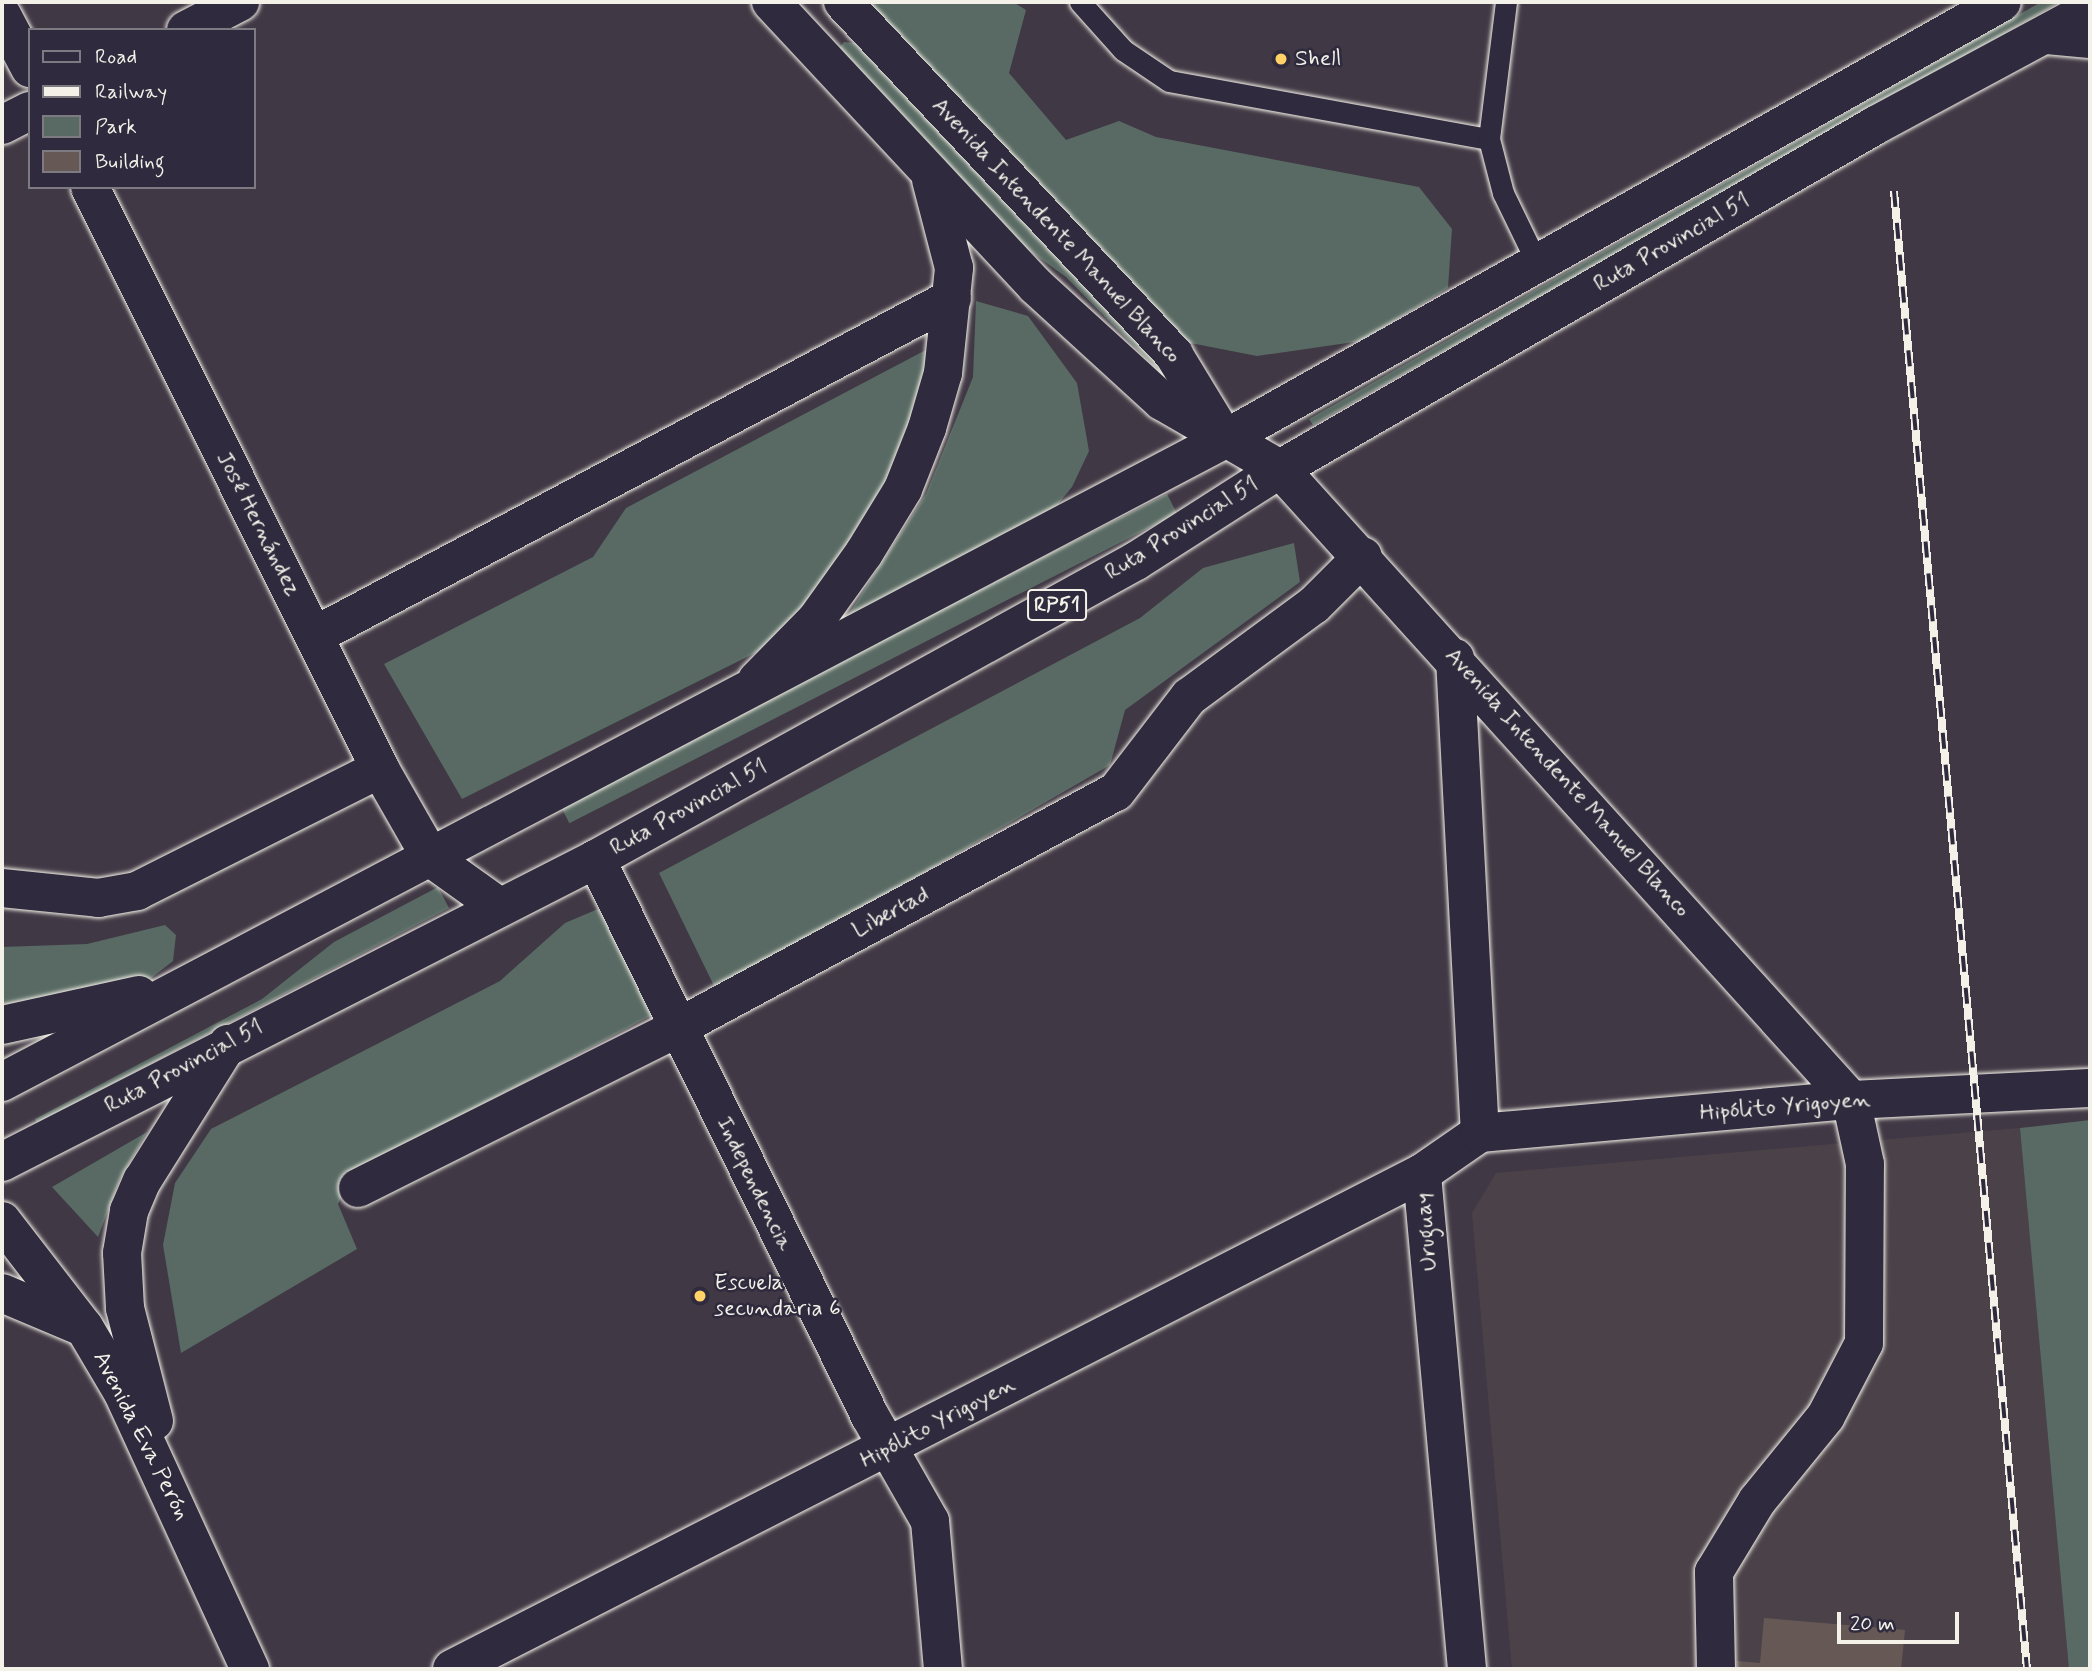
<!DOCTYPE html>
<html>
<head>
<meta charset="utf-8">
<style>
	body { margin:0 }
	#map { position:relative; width:2092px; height:1671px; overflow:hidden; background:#403844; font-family:Mynerve,sans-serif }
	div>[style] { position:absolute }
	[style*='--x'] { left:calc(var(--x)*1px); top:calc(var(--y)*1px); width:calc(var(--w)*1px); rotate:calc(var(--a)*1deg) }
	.built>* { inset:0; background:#4b4249 }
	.green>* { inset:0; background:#586a63; transform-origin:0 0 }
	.building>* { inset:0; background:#665955 }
	.roads { filter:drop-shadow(0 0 2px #f4f1e8) drop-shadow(0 0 2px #f4f1e8) }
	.service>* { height:21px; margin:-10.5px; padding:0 10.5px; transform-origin:10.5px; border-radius:10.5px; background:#2f2a3d }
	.minor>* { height:38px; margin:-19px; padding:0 19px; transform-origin:19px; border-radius:19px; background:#2f2a3d }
	.tertiary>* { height:38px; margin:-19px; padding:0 19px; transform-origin:19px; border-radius:19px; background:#2f2a3d }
	.secondary>* { height:38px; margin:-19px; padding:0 19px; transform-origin:19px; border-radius:19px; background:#2f2a3d }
	.primary>* { height:38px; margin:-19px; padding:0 19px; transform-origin:19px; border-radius:19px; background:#2f2a3d }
	.rail>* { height:8px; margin-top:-4px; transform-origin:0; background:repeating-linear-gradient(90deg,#2f2a3d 0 16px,#f4f1e8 0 32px); box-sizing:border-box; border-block:2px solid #f4f1e8 }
	.dots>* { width:19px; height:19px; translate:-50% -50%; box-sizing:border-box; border:4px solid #2f2a3d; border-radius:50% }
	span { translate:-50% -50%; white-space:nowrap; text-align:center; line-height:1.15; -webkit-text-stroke:5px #2f2a3d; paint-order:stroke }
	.shield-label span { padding:2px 5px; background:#2f2a3d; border:2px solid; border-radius:5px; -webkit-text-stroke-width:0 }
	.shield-label { font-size:21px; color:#f4f1e8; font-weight:700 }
	.poi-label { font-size:23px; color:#f4f1e8 }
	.left { translate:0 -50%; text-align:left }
	.street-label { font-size:23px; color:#f4f1e8 }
	.frame { position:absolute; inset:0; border:4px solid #f4f1e8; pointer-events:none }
	.legend { position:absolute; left:28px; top:28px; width:228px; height:161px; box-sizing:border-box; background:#2f2a3d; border:2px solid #7e7a81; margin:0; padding:9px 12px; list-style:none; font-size:21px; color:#f4f1e8 }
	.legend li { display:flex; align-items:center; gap:14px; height:35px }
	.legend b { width:35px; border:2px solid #7e7a81 }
	.scale { position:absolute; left:1837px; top:1612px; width:122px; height:32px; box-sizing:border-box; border:4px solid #f4f1e8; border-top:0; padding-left:9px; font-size:21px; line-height:24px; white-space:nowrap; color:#f4f1e8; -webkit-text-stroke:5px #2f2a3d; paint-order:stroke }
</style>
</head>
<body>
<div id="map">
	<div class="built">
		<i style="clip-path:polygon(2020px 1128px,2069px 1669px,1512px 1669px,1472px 1213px,1496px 1173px)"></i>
	</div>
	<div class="green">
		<i style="clip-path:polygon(869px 2px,1013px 2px,1026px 10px,1009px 73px,1066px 140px,1119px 121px,1156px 137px,1419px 187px,1452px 229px,1448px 288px,1361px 341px,1257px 356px,1175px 340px)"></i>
		<i style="clip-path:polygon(2041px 2px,2060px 2px,1313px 425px,1309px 419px)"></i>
		<i style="clip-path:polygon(844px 42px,855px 43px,1159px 363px,1155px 368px,1066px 277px,983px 217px,839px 48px)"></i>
		<i style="clip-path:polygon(976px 301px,1028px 316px,1077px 383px,1089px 451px,1072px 487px,1043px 522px,838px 631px,926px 494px,973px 377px)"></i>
		<i style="clip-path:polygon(941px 342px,890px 494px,783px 639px,462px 799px,384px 664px,593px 557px,626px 508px)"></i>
		<i style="left:1167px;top:494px;width:22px;height:682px;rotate:63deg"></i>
		<i style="clip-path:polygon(1294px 543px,1300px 582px,1125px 710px,1110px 765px,717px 992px,659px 873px,1140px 618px,1203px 568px)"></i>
		<i style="clip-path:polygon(438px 887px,449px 908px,37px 1123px,35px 1119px,262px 999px,334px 942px)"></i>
		<i style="clip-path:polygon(598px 909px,624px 939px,656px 1013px,352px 1173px,338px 1204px,357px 1249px,181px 1353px,163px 1245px,175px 1183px,211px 1129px,500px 981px,565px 923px)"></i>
		<i style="clip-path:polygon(165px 925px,176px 935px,173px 961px,145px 983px,2px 1015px,2px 947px,87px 944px)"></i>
		<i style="clip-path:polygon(2090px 1120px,2090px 1669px,2069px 1669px,2020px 1128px)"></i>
		<i style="clip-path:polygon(147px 1132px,120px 1179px,98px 1237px,52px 1187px)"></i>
	</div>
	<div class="building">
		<i style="clip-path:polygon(1764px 1618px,1905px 1630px,1901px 1669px,1737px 1669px,1737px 1661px,1760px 1663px)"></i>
	</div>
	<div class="roads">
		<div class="service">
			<i style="--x:1080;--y:2;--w:64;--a:48.1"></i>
			<i style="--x:1123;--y:50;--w:55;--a:34"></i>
			<i style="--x:1169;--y:81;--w:325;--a:10.3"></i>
			<i style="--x:1506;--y:2;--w:138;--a:97.1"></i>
			<i style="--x:1489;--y:139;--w:56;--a:75.5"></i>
			<i style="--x:1503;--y:193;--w:80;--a:64.1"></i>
		</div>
		<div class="minor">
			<i style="--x:2;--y:15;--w:60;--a:62.2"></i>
			<i style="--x:186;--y:30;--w:61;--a:-27.4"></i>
			<i style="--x:2;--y:125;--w:31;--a:-27"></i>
			<i style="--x:90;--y:187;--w:650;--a:63.51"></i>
			<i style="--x:380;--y:769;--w:103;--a:60.2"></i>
			<i style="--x:314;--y:636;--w:722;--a:-27.91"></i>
			<i style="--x:757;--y:680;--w:84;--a:-45.5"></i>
			<i style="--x:816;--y:620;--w:82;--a:-54.4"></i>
			<i style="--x:864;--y:553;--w:75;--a:-58.6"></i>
			<i style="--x:903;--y:489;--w:66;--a:-68.5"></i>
			<i style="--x:927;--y:428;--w:57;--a:-73.8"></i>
			<i style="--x:943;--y:373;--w:106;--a:-84"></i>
			<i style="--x:954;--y:268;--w:91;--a:-104.6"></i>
			<i style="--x:596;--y:859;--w:621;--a:63.81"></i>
			<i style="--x:870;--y:1416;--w:121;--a:60.3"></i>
			<i style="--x:930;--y:1521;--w:149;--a:85"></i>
			<i style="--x:2;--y:888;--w:97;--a:5.9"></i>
			<i style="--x:98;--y:898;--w:40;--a:-10"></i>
			<i style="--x:137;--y:891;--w:272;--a:-26.7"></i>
			<i style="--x:358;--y:1188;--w:357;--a:-26.6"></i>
			<i style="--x:677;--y:1028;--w:498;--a:-28.3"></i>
			<i style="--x:1116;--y:792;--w:120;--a:-52.5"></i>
			<i style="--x:1189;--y:697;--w:155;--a:-36.4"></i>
			<i style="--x:1314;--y:605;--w:69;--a:-45"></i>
			<i style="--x:452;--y:1669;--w:1089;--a:-27.08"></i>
			<i style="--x:1467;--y:1669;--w:498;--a:-95.2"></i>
			<i style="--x:1422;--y:1173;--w:70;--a:-34.6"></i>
			<i style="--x:1716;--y:1669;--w:97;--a:-91.2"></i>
			<i style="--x:1714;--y:1572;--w:83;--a:-58.8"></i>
			<i style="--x:1757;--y:1501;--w:109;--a:-50.9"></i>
			<i style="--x:1826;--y:1416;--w:82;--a:-62.5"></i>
			<i style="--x:1864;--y:1343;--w:179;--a:-89.7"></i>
			<i style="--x:1865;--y:1164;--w:66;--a:-102.3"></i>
		</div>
		<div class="tertiary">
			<i style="--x:2047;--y:35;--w:43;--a:5.3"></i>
			<i style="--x:1280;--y:469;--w:851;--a:47.86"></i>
			<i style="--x:1455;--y:658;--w:476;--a:87"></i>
			<i style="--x:1480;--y:1133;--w:372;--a:-5.1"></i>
			<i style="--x:1851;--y:1100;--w:239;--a:-2.9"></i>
		</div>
		<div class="secondary">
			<i style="--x:771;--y:2;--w:388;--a:47"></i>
			<i style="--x:1036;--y:286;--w:171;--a:42.4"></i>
			<i style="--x:1162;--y:401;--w:136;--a:30"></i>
			<i style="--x:843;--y:2;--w:484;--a:46.8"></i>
			<i style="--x:1174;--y:355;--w:92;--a:58.7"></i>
		</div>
		<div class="primary">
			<i style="--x:431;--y:858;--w:82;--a:35.6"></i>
			<i style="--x:2;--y:1025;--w:140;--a:-12.4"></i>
			<i style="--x:2;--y:1082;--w:1382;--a:-27.73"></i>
			<i style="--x:1225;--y:439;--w:891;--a:-29.35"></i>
			<i style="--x:2;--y:1162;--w:667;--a:-27.03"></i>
			<i style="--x:596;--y:859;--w:617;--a:-28.89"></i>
			<i style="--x:1136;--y:561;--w:171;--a:-32.6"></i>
			<i style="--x:1280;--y:469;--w:688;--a:-29.99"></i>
			<i style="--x:1876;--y:125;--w:243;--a:-28.3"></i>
			<i style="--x:2;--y:1221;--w:134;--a:52.3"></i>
			<i style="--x:84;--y:1327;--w:77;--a:59.4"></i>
			<i style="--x:123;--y:1393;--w:304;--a:65.3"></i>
			<i style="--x:2;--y:1293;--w:85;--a:22.9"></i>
			<i style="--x:154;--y:1421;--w:117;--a:-104.4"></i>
			<i style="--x:125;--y:1308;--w:55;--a:-93.1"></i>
			<i style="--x:122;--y:1253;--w:43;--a:-80.5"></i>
			<i style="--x:129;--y:1211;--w:33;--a:-67"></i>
			<i style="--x:142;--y:1181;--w:162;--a:-57.9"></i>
		</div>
	</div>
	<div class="rail">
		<i style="--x:1894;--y:191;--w:1484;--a:84.86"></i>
	</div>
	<div class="dots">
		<i style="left:1281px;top:59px;background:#ffd166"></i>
		<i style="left:700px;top:1296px;background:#ffd166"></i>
	</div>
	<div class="shield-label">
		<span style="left:1057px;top:605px">RP51</span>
	</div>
	<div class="poi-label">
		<span class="left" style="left:1295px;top:59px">Shell</span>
		<span class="left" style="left:714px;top:1296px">Escuela<br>secundaria 6</span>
	</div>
	<div class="street-label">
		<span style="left:1056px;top:231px;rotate:47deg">Avenida Intendente Manuel Blanco</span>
		<span style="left:1672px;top:243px;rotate:-30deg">Ruta Provincial 51</span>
		<span style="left:258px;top:524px;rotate:63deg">José Hernández</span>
		<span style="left:1182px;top:529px;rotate:-32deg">Ruta Provincial 51</span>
		<span style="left:1567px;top:783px;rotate:48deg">Avenida Intendente Manuel Blanco</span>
		<span style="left:689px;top:808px;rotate:-29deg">Ruta Provincial 51</span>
		<span style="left:891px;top:913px;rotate:-28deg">Libertad</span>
		<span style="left:184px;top:1067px;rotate:-28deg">Ruta Provincial 51</span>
		<span style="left:1785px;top:1107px;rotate:-5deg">Hipólito Yrigoyen</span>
		<span style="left:754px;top:1184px;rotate:64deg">Independencia</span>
		<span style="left:1427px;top:1232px;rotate:-95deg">Uruguay</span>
		<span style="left:938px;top:1423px;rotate:-28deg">Hipólito Yrigoyen</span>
		<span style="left:141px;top:1436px;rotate:63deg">Avenida Eva Perón</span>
	</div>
	<div class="frame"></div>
	<ul class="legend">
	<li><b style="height:9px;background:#2f2a3d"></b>Road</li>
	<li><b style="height:9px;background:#f4f1e8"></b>Railway</li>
	<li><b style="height:19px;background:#586a63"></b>Park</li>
	<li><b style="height:19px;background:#665955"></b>Building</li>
	</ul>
	<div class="scale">20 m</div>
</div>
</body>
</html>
